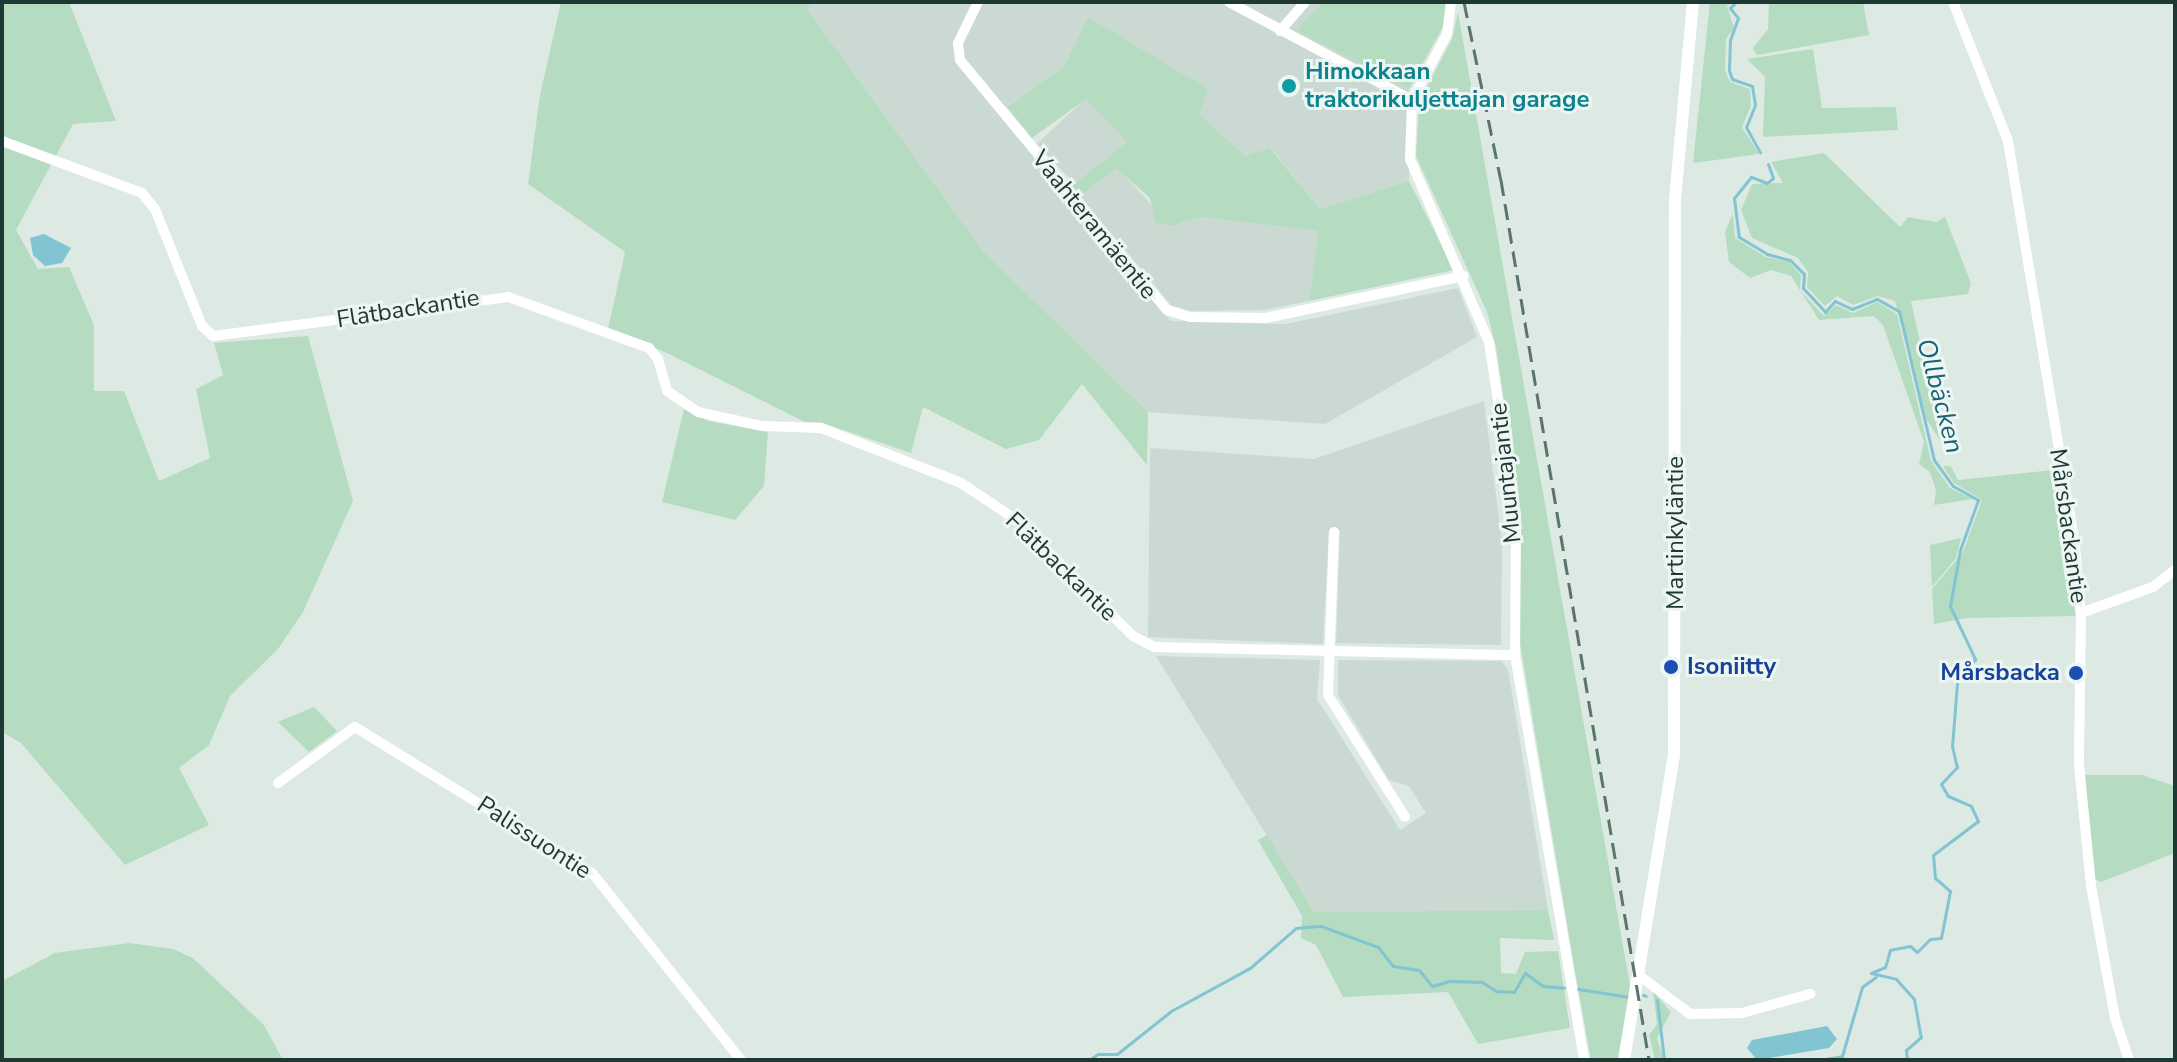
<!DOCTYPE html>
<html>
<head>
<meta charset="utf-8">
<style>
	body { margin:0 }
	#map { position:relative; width:2177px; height:1062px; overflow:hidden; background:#ddeae4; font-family:"Nunito Sans",sans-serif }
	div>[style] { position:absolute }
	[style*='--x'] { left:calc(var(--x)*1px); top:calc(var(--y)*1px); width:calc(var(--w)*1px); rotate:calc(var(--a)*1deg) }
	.built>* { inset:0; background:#cbd9d3; transform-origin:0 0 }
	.green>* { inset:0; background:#b5dcc0 }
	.water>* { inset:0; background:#82c4d1 }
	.stream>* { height:3px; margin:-1.5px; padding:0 1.5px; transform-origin:1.5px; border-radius:1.5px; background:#82c4d1 }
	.minor>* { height:10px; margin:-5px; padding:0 5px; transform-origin:5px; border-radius:5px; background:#fff }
	.tertiary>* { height:12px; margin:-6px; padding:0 6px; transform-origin:6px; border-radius:6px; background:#fff }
	.rail>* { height:3px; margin-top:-1.5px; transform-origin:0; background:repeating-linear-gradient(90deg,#58756e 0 16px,transparent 0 24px) }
	.dots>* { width:22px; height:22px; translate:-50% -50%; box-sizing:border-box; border:4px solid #edf6f2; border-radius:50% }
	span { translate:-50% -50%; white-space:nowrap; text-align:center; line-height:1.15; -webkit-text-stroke:6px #edf6f2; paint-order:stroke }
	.culture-label { font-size:24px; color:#0d838f; font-weight:700 }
	.left { translate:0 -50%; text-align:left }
	.street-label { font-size:24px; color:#1e3933 }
	.transit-label { font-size:24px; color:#164399; font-weight:700 }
	.right { translate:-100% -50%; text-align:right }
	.water-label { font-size:26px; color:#186476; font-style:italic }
	.frame { position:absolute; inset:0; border:4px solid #1e3933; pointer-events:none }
</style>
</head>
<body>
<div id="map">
	<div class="built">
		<i style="clip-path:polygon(816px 2px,1324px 2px,1297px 30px,1409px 89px,1409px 181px,1320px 209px,1271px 148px,1245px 156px,1088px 17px,1064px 66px,998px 113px,1171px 321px,1286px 324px,1458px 288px,1477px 337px,1325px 424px,1148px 412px,983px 251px,805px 7px)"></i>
		<i style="left:1086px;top:98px;width:60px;height:67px;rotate:47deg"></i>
		<i style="clip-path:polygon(1116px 167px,1172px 226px,1200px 217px,1318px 231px,1309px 301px,1265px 310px,1190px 311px,1171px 305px,1080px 196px)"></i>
		<i style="clip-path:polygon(1484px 401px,1502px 542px,1501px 645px,1336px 643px,1340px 530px,1329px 530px,1323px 644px,1148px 637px,1150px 448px,1314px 459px)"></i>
		<i style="clip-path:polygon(1156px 656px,1320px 660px,1317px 699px,1400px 830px,1426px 813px,1409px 786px,1389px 780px,1338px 695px,1338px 660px,1501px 661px,1508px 669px,1548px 910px,1314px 912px)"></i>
	</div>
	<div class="green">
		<i style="clip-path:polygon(2px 2px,69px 2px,116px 121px,73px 124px,16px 230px,38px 269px,69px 267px,94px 325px,94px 391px,124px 391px,159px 481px,210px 458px,196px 389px,223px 375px,214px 343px,308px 336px,353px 501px,303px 612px,278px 649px,230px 696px,209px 745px,179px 768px,209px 825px,125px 865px,21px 743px,2px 732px)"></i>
		<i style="clip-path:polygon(561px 2px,816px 2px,806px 8px,983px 251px,1148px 412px,1147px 465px,1082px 384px,1039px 440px,1006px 449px,923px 407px,911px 453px,820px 422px,805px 422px,669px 354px,608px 329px,625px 252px,528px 184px,540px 95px)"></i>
		<i style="clip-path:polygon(1324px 2px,1446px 2px,1446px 21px,1409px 89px,1296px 30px)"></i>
		<i style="clip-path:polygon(1710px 2px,1732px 2px,1727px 6px,1734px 28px,1726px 39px,1725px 70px,1730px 82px,1750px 89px,1751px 106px,1742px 127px,1759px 154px,1693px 163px)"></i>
		<i style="clip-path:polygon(1769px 2px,1863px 2px,1869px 35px,1757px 55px,1753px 48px,1768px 29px)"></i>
		<i style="clip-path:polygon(1458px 12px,1631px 991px,1618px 1060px,1591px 1060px,1576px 977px,1519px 637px,1521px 515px,1496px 347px,1487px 312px,1416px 156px,1419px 102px,1452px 39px)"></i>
		<i style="clip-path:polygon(1088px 17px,1208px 89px,1199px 114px,1245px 156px,1270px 148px,1320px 209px,1409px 181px,1454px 270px,1309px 301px,1318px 231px,1200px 217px,1172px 226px,1156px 223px,1150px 198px,1116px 168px,1080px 196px,1071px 187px,1127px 142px,1086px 99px,1032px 138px,1007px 107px,1064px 66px)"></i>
		<i style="clip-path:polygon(1813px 49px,1822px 108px,1896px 107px,1898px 130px,1763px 137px,1765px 77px,1747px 59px)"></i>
		<i style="clip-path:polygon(1824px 153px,1900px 227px,1908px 217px,1936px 222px,1945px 217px,1971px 283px,1968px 294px,1911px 301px,1943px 445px,1926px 419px,1895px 301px,1878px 296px,1853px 305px,1837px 296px,1825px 306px,1807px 287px,1808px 272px,1798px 258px,1752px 238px,1741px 210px,1752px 184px,1783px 183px,1771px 162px)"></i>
		<i style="clip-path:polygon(1733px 213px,1735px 238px,1766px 257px,1789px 262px,1801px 275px,1800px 290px,1824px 316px,1836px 305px,1853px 313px,1877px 302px,1897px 314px,1931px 461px,1950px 488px,1973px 499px,1934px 505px,1936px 490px,1930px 472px,1919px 464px,1924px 442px,1883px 325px,1874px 316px,1819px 320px,1791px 276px,1771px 270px,1750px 278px,1729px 262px,1725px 232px)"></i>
		<i style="clip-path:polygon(684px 409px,708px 421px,768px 432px,764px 486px,735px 520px,662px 502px)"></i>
		<i style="clip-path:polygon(1943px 466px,1951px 466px,1958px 480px,2053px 470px,2070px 555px,2075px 616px,1967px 618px,1934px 624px,1932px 589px,1963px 552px,1982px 500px,1954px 483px)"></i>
		<i style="clip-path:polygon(1961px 538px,1956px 558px,1932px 587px,1930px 545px)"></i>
		<i style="clip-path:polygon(314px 707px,337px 731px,309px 752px,278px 722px)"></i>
		<i style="clip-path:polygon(2083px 775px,2142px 775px,2175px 786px,2175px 853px,2101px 882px,2093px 878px)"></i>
		<i style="clip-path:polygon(1267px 835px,1314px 912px,1548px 910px,1554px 940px,1500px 938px,1501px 973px,1516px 974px,1525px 952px,1558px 951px,1570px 1028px,1478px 1044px,1448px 992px,1343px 997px,1316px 945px,1301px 938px,1302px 916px,1258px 840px)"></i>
		<i style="clip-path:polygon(129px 943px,173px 949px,193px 958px,264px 1025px,283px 1060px,2px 1060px,2px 981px,55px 953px)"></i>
		<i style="clip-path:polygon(1653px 991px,1671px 1012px,1657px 1038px,1664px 1060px,1655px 1060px,1649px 1035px,1657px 1024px)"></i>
	</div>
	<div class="water">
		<i style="clip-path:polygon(44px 234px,71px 248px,62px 263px,45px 266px,33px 255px,30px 238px)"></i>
		<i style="clip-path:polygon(1827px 1026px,1837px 1039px,1829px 1048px,1757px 1060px,1747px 1048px,1752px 1040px)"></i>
	</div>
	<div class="stream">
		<i style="--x:1736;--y:2;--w:8;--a:135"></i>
		<i style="--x:1730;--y:8;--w:13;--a:51"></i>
		<i style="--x:1738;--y:18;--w:23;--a:110"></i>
		<i style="--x:1730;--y:40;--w:30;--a:92"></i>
		<i style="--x:1729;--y:70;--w:9;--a:72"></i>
		<i style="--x:1732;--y:79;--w:21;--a:19"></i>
		<i style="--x:1752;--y:86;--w:19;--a:81"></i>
		<i style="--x:1755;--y:105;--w:24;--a:112"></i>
		<i style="--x:1746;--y:127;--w:29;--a:61"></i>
		<i style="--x:1768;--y:164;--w:15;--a:70"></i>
		<i style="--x:1773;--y:178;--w:8;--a:140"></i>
		<i style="--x:1767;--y:183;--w:17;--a:-159"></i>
		<i style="--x:1751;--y:177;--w:27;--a:129"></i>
		<i style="--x:1734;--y:198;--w:39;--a:83"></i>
		<i style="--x:1739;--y:237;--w:33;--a:31"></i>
		<i style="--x:1767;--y:254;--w:24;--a:15"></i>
		<i style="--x:1790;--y:260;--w:20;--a:45"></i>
		<i style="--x:1804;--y:274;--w:14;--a:94"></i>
		<i style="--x:1803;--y:288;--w:33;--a:47"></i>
		<i style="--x:1825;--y:312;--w:15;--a:-48"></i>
		<i style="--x:1835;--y:301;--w:19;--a:25"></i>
		<i style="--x:1852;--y:309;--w:27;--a:-22"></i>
		<i style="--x:1877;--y:299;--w:25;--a:29"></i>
		<i style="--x:1899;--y:311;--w:153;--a:76.8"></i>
		<i style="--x:1934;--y:460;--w:32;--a:54"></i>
		<i style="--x:1953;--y:486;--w:29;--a:29"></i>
		<i style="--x:1978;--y:500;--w:53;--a:109.8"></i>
		<i style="--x:1960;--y:550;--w:57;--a:100.1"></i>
		<i style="--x:1950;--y:606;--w:59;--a:64.7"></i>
		<i style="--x:1975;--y:659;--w:30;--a:127"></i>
		<i style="--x:1957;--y:683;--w:63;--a:94.5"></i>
		<i style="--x:1952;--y:746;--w:22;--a:77"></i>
		<i style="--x:1957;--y:767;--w:23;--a:133"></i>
		<i style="--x:1941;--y:784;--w:14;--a:60"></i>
		<i style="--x:1948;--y:796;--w:25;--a:23"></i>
		<i style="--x:1971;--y:806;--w:17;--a:65"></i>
		<i style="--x:1978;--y:821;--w:56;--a:142.9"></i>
		<i style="--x:1933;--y:855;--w:23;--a:85"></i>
		<i style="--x:1935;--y:878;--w:20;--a:41"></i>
		<i style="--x:1950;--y:891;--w:48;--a:100.8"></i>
		<i style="--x:1941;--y:938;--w:11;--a:175"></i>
		<i style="--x:1930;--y:939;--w:18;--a:135"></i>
		<i style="--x:1917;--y:952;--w:9;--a:-139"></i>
		<i style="--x:1910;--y:946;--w:20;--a:169"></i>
		<i style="--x:1890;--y:950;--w:18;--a:106"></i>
		<i style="--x:1885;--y:967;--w:15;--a:157"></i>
		<i style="--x:1871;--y:973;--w:26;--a:13"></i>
		<i style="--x:1896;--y:979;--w:27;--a:48"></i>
		<i style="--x:1914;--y:999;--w:39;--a:80"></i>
		<i style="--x:1921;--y:1037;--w:20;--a:139"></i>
		<i style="--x:1906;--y:1050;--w:10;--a:84"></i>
		<i style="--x:1578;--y:989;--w:52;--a:8.9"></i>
		<i style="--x:1643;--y:995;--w:3;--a:18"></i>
		<i style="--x:1657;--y:1000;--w:60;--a:83.3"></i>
		<i style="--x:1089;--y:1060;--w:11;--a:-34"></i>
		<i style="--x:1098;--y:1054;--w:19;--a:0"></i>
		<i style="--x:1117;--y:1054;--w:69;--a:-38.5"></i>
		<i style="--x:1171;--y:1011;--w:90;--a:-28.6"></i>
		<i style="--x:1250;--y:968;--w:61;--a:-41"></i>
		<i style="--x:1296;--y:928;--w:25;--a:-5"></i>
		<i style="--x:1321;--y:926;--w:61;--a:20.2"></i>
		<i style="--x:1378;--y:947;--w:24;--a:52"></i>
		<i style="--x:1393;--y:966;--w:26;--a:9"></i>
		<i style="--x:1419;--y:970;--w:21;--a:51"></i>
		<i style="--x:1432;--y:986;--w:19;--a:-16"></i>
		<i style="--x:1450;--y:981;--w:32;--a:2"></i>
		<i style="--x:1482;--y:982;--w:17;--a:33"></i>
		<i style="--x:1496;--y:991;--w:18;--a:3"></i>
		<i style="--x:1514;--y:992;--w:22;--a:-60"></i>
		<i style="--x:1525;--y:973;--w:22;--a:36"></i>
		<i style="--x:1543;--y:986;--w:21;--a:5"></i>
		<i style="--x:1820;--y:1060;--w:22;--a:-10"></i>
		<i style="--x:1842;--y:1056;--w:72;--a:-73.8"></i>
		<i style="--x:1862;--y:987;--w:17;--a:-36"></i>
	</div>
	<div class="minor">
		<i style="--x:978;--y:2;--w:46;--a:116"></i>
		<i style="--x:958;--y:43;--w:17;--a:83"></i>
		<i style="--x:960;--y:60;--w:325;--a:50.4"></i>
		<i style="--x:1167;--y:310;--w:24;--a:17"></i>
		<i style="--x:1190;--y:317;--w:76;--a:0.8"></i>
		<i style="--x:1266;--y:318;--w:202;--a:-12"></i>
		<i style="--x:1229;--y:2;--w:208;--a:28.2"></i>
		<i style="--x:1451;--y:2;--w:32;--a:97"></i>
		<i style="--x:1447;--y:34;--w:75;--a:117.9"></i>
		<i style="--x:1412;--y:100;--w:59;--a:91.9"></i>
		<i style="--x:1410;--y:159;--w:199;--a:66.7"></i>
		<i style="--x:1489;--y:342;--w:179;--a:81.3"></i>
		<i style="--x:1516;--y:519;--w:136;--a:90.4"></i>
		<i style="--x:1515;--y:655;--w:411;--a:80.3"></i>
		<i style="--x:1953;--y:2;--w:149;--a:68.4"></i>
		<i style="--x:2008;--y:141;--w:411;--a:80.6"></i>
		<i style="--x:2075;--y:547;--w:66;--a:84.8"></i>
		<i style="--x:2081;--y:613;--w:152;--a:90.8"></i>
		<i style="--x:2079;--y:765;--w:122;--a:84.3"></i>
		<i style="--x:2091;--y:886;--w:134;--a:79.7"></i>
		<i style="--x:2115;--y:1018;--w:44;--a:71.6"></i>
		<i style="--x:1280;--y:31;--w:38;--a:-49"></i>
		<i style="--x:2;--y:141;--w:149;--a:20.4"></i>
		<i style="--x:142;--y:193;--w:21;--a:51"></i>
		<i style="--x:155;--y:209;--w:126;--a:68.1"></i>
		<i style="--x:202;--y:326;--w:15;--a:42"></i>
		<i style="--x:213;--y:336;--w:298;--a:-7.5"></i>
		<i style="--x:508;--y:297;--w:150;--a:19.9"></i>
		<i style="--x:649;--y:348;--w:14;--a:51"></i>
		<i style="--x:658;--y:359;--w:33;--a:74"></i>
		<i style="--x:667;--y:391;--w:37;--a:34"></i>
		<i style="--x:698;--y:412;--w:66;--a:12.3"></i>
		<i style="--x:762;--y:426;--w:59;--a:1.9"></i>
		<i style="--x:821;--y:428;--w:150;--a:21.4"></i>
		<i style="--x:961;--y:483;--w:65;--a:33.7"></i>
		<i style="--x:1015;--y:519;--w:166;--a:44.8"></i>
		<i style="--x:1133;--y:636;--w:25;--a:27"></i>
		<i style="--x:1155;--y:647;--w:360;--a:1.3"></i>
		<i style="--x:1334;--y:532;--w:163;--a:92.1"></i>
		<i style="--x:1328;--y:695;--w:144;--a:57.7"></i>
		<i style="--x:2081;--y:613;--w:77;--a:-19.9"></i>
		<i style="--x:2153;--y:587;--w:28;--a:-38"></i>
		<i style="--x:278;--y:783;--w:95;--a:-36"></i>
		<i style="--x:355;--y:727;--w:280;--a:31.7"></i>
		<i style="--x:593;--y:874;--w:238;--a:51.5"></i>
		<i style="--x:1640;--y:976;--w:63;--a:37.2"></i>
		<i style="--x:1690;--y:1014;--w:52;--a:-1.1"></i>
		<i style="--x:1742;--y:1013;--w:71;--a:-15.6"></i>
	</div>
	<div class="tertiary">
		<i style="--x:1624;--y:1060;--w:308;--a:-80.7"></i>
		<i style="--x:1674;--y:756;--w:556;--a:-89.9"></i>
		<i style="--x:1675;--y:200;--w:199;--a:-84.8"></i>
	</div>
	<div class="rail">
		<i style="--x:1464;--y:2;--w:182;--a:78.3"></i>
		<i style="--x:1501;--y:180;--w:892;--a:80.45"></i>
	</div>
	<div class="dots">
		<i style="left:1289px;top:86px;background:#0f9aa8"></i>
		<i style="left:1671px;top:667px;background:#1a4fb4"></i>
		<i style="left:2076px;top:673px;background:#1a4fb4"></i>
	</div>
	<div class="culture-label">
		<span class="left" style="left:1305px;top:86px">Himokkaan<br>traktorikuljettajan garage</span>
	</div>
	<div class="street-label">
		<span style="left:1094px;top:225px;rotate:51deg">Vaahteramäentie</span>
		<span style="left:408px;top:309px;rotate:-9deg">Flätbackantie</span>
		<span style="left:1506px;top:473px;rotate:-96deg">Muuntajantie</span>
		<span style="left:2068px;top:526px;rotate:82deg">Mårsbackantie</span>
		<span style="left:1676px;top:533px;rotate:-90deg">Martinkyläntie</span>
		<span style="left:1061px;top:567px;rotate:44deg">Flätbackantie</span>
		<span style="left:534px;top:838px;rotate:33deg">Palissuontie</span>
	</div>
	<div class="transit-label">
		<span class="left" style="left:1687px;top:667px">Isoniitty</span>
		<span class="right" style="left:2060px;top:673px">Mårsbacka</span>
	</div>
	<div class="water-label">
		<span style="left:1940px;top:396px;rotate:75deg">Ollbäcken</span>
	</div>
	<div class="frame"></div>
</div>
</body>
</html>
